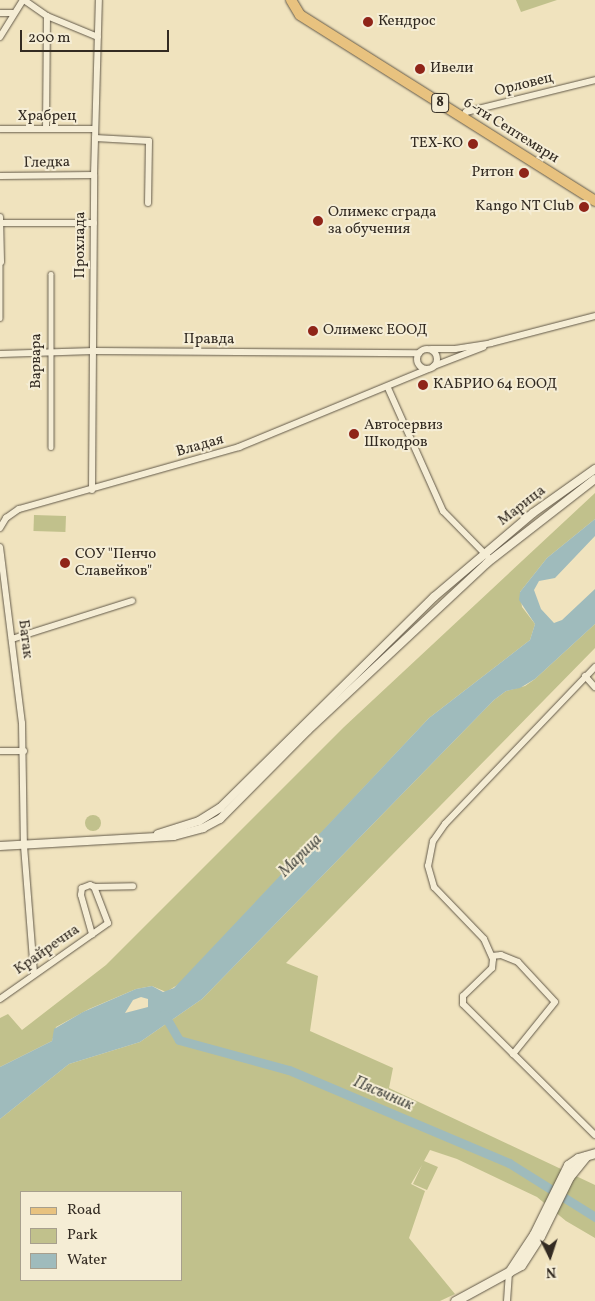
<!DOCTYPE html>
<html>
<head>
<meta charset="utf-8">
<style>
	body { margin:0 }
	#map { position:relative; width:595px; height:1301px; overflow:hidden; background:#f0e3be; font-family:Vollkorn,serif }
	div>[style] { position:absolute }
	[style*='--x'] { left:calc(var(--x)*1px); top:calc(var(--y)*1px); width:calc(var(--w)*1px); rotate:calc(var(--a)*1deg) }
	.green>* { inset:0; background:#c1c18c; transform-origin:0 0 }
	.round { border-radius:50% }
	.water>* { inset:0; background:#9fbbbc }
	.river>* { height:9px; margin:-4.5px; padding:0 4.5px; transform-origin:4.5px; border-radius:4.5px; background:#9fbbbc }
	.roads { filter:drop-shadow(0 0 1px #625949) drop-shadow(0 0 1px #625949) }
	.pedestrian>* { height:4.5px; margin:-2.25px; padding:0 2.25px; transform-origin:2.25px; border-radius:2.25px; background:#f5edd5 }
	.minor>* { height:6px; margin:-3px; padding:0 3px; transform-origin:3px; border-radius:3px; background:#f5edd5 }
	.minor>.ring { margin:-3px; padding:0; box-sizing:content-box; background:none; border:6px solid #f5edd5; border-radius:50% }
	.tertiary>* { height:8px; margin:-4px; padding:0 4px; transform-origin:4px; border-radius:4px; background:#f5edd5 }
	.secondary>* { height:9px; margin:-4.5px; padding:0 4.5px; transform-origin:4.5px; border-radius:4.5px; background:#f5edd5 }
	.primary>* { height:10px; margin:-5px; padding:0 5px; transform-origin:5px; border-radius:5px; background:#e8c27f }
	.dots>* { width:14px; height:14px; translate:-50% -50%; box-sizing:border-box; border:2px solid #f5edd5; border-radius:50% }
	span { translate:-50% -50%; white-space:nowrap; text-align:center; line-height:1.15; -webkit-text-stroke:4px #f5edd5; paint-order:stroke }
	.shield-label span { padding:1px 4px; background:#f5edd5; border:1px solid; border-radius:4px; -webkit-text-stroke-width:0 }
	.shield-label { font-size:14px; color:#332b22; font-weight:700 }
	.poi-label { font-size:15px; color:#332b22 }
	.left { translate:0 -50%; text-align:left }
	.right { translate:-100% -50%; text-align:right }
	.street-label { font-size:15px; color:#332b22 }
	.water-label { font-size:16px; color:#4e4f48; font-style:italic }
	.legend { position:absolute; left:20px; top:1191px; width:162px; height:90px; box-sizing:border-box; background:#f5edd5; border:1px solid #a79f8d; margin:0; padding:6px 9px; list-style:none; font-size:15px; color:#332b22 }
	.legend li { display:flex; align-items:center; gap:10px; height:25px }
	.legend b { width:25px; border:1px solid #a79f8d }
	.north { position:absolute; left:525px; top:1231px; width:50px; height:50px; -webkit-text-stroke:4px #f5edd5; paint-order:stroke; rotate:176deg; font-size:14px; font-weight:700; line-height:20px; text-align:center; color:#332b22 }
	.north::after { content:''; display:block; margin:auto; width:18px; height:22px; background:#332b22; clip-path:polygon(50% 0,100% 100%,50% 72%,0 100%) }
	.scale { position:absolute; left:20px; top:30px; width:149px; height:22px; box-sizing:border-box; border:2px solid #332b22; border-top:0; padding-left:6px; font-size:15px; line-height:18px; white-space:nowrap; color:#332b22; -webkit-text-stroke:4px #f5edd5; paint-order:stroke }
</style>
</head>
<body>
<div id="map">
	<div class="green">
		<i style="clip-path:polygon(516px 0,557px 0,521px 12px)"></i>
		<i style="clip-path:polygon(595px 493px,595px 519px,547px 558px,520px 592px,522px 607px,535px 624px,530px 640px,429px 718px,179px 984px,166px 992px,152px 986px,136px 989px,89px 1009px,56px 1027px,52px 1041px,0 1067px,0 1018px,8px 1014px,22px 1030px,106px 965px,344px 727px)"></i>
		<i style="left:34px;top:515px;width:32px;height:16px;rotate:2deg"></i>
		<i style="clip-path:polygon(evenodd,595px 624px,595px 648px,286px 963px,318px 976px,310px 1031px,393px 1068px,389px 1088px,595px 1185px,595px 1238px,566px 1221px,537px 1197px,457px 1159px,430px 1150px,424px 1161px,438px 1167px,427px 1190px,413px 1184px,422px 1165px,411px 1184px,425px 1191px,409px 1238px,455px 1294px,440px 1301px,0 1301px,0 1119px,69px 1064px,140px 1042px,202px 999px,494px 700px,506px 691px,525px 686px,535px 679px,595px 624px,21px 1192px,181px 1192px,181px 1280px,21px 1280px,21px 1192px)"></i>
		<i class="round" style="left:85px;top:815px;width:16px;height:16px"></i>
	</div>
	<div class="water">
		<i style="clip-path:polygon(evenodd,595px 519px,595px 536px,555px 578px,539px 581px,534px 590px,541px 609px,554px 623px,562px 620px,595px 589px,595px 624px,535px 679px,520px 688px,506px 691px,494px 700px,202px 999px,140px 1042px,69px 1064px,0 1119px,0 1067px,52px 1041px,54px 1029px,83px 1012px,136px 989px,152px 986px,163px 992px,174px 988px,429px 718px,530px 640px,535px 624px,519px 600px,520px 592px,547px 558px,595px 519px,141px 997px,148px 999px,148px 1007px,125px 1013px,133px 1000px,141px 997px)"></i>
	</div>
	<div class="river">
		<i style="--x:164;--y:1014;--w:30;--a:60"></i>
		<i style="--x:179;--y:1040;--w:114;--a:15.3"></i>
		<i style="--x:289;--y:1070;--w:239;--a:22.9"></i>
		<i style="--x:509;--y:1163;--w:102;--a:32.1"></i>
	</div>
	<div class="roads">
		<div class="pedestrian">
			<i style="--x:0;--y:262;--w:56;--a:90"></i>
			<i style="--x:51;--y:274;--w:173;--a:90"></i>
		</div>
		<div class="minor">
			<i style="--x:24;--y:0;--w:28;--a:35"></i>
			<i style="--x:47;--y:16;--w:55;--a:22.4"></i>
			<i style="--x:0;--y:13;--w:13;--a:0"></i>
			<i style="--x:0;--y:37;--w:44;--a:-58.1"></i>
			<i style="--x:462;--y:118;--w:7;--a:-56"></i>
			<i style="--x:466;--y:112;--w:133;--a:-13.9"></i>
			<i style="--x:0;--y:129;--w:95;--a:0"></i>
			<i style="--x:46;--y:129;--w:113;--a:-89.5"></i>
			<i style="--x:95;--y:138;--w:54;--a:3.2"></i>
			<i style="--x:149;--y:141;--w:62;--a:90.9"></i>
			<i style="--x:0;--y:176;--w:94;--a:-0.6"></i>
			<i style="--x:0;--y:217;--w:45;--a:88.7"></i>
			<i style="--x:1;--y:223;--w:93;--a:0"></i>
			<i class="ring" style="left:417px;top:349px;width:14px;height:14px"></i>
			<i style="--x:431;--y:349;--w:24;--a:0"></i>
			<i style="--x:455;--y:349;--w:36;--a:-9"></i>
			<i style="--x:491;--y:343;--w:107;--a:-14.6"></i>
			<i style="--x:0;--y:354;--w:94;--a:-1.8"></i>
			<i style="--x:94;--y:351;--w:325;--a:0.4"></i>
			<i style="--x:434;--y:366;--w:53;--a:-21.2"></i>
			<i style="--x:388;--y:388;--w:135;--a:65.9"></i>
			<i style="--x:443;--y:511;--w:64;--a:45.6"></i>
			<i style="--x:92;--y:490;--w:315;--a:-89.6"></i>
			<i style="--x:94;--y:175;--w:175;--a:-88.4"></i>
			<i style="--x:0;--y:528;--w:12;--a:-59"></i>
			<i style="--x:6;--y:518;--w:16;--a:-35"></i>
			<i style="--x:19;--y:509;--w:229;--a:-15.7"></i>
			<i style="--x:239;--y:447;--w:204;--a:-22.4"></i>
			<i style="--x:0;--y:547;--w:177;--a:82.9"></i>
			<i style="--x:22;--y:723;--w:123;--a:89.1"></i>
			<i style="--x:24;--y:846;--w:128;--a:85.5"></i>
			<i style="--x:12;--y:639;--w:126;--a:-17.6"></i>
			<i style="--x:595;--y:667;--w:217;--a:133.7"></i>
			<i style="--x:445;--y:824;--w:21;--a:125"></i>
			<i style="--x:433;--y:841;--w:25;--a:101"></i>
			<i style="--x:428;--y:866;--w:22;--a:74"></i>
			<i style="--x:434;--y:887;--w:72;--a:46.1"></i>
			<i style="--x:484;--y:939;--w:22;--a:66"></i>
			<i style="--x:493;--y:959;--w:9;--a:96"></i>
			<i style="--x:492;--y:968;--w:40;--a:136"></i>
			<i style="--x:463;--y:996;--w:8;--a:90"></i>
			<i style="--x:463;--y:1004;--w:186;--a:44.8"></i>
			<i style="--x:585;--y:676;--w:15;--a:48"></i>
			<i style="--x:0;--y:751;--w:24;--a:0"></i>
			<i style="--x:94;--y:887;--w:39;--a:-1"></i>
			<i style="--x:492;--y:956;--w:9;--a:-6"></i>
			<i style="--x:501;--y:955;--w:18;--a:22"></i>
			<i style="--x:518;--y:962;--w:54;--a:47.2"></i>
			<i style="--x:555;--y:1002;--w:67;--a:128.9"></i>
			<i style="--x:0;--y:999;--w:132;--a:-35.1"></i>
			<i style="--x:108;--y:923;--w:39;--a:-111"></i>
			<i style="--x:94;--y:887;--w:4;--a:-153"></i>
			<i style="--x:90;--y:885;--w:9;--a:159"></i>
			<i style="--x:82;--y:888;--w:7;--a:98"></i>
			<i style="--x:81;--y:895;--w:41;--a:74.2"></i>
			<i style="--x:507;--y:1301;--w:29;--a:-86"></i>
		</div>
		<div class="tertiary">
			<i style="--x:158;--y:834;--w:43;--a:-17.6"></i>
			<i style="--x:199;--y:821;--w:25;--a:-32"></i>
			<i style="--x:220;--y:808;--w:301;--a:-44.6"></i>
			<i style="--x:434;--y:597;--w:130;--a:-40.3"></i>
			<i style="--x:533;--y:513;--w:76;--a:-35.4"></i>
			<i style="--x:0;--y:846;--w:174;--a:-3.3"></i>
			<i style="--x:174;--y:836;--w:30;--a:-15"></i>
			<i style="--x:203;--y:828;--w:19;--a:-28"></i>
			<i style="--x:220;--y:819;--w:125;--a:-45.3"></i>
			<i style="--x:308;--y:730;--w:245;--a:-43"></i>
			<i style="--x:487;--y:563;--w:137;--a:-37.9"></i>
		</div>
		<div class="secondary">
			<i style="--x:509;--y:1272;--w:45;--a:-56.7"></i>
			<i style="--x:534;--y:1234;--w:77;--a:-63.8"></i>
			<i style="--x:568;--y:1165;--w:12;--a:-35"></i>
			<i style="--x:578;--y:1158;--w:18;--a:-16"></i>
			<i style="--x:455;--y:1301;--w:75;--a:-28.6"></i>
			<i style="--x:521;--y:1265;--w:35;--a:-57"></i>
			<i style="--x:540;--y:1236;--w:66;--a:-63.8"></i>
			<i style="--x:569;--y:1177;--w:27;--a:-51"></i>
		</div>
		<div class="primary">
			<i style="--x:291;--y:0;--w:17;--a:59"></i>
			<i style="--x:300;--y:15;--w:349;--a:32.2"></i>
		</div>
	</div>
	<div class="dots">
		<i style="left:368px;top:22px;background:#8f2418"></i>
		<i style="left:420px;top:69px;background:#8f2418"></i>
		<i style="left:473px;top:144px;background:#8f2418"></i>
		<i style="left:524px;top:173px;background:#8f2418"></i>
		<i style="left:584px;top:207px;background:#8f2418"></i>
		<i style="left:318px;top:221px;background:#8f2418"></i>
		<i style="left:313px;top:331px;background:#8f2418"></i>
		<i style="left:423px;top:385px;background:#8f2418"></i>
		<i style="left:354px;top:434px;background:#8f2418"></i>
		<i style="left:65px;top:563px;background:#8f2418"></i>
	</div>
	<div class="shield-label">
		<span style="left:440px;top:103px">8</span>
	</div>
	<div class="poi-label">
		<span class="left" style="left:378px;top:22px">Кендрос</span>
		<span class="left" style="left:430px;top:69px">Ивели</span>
		<span class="right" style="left:463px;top:144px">ТЕХ-КО</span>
		<span class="right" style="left:514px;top:173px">Ритон</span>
		<span class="right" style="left:574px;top:207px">Kango NT Club</span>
		<span class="left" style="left:328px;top:221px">Олимекс сграда<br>за обучения</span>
		<span class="left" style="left:323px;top:331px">Олимекс ЕООД</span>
		<span class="left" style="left:433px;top:385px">КАБРИО 64 ЕООД</span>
		<span class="left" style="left:364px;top:434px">Автосервиз<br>Шкодров</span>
		<span class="left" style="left:75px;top:563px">СОУ "Пенчо<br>Славейков"</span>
	</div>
	<div class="street-label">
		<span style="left:524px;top:85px;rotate:-14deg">Орловец</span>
		<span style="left:47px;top:117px">Храбрец</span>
		<span style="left:511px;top:131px;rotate:32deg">6-ти Септември</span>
		<span style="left:47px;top:163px;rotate:-1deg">Гледка</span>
		<span style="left:81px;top:245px;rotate:-90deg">Прохлада</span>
		<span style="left:209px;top:340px">Правда</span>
		<span style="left:37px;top:361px;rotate:-90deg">Варвара</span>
		<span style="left:200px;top:446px;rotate:-16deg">Владая</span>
		<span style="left:522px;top:506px;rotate:-38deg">Марица</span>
		<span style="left:25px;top:639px;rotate:83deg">Батак</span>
		<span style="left:47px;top:950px;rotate:-35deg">Крайречна</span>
	</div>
	<div class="water-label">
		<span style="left:301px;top:856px;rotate:-45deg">Марица</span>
		<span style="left:383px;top:1094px;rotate:23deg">Пясъчник</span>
	</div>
	<ul class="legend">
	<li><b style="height:6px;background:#e8c27f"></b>Road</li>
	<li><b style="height:14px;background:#c1c18c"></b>Park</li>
	<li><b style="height:14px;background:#9fbbbc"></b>Water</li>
	</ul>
	<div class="north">N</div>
	<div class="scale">200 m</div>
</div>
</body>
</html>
